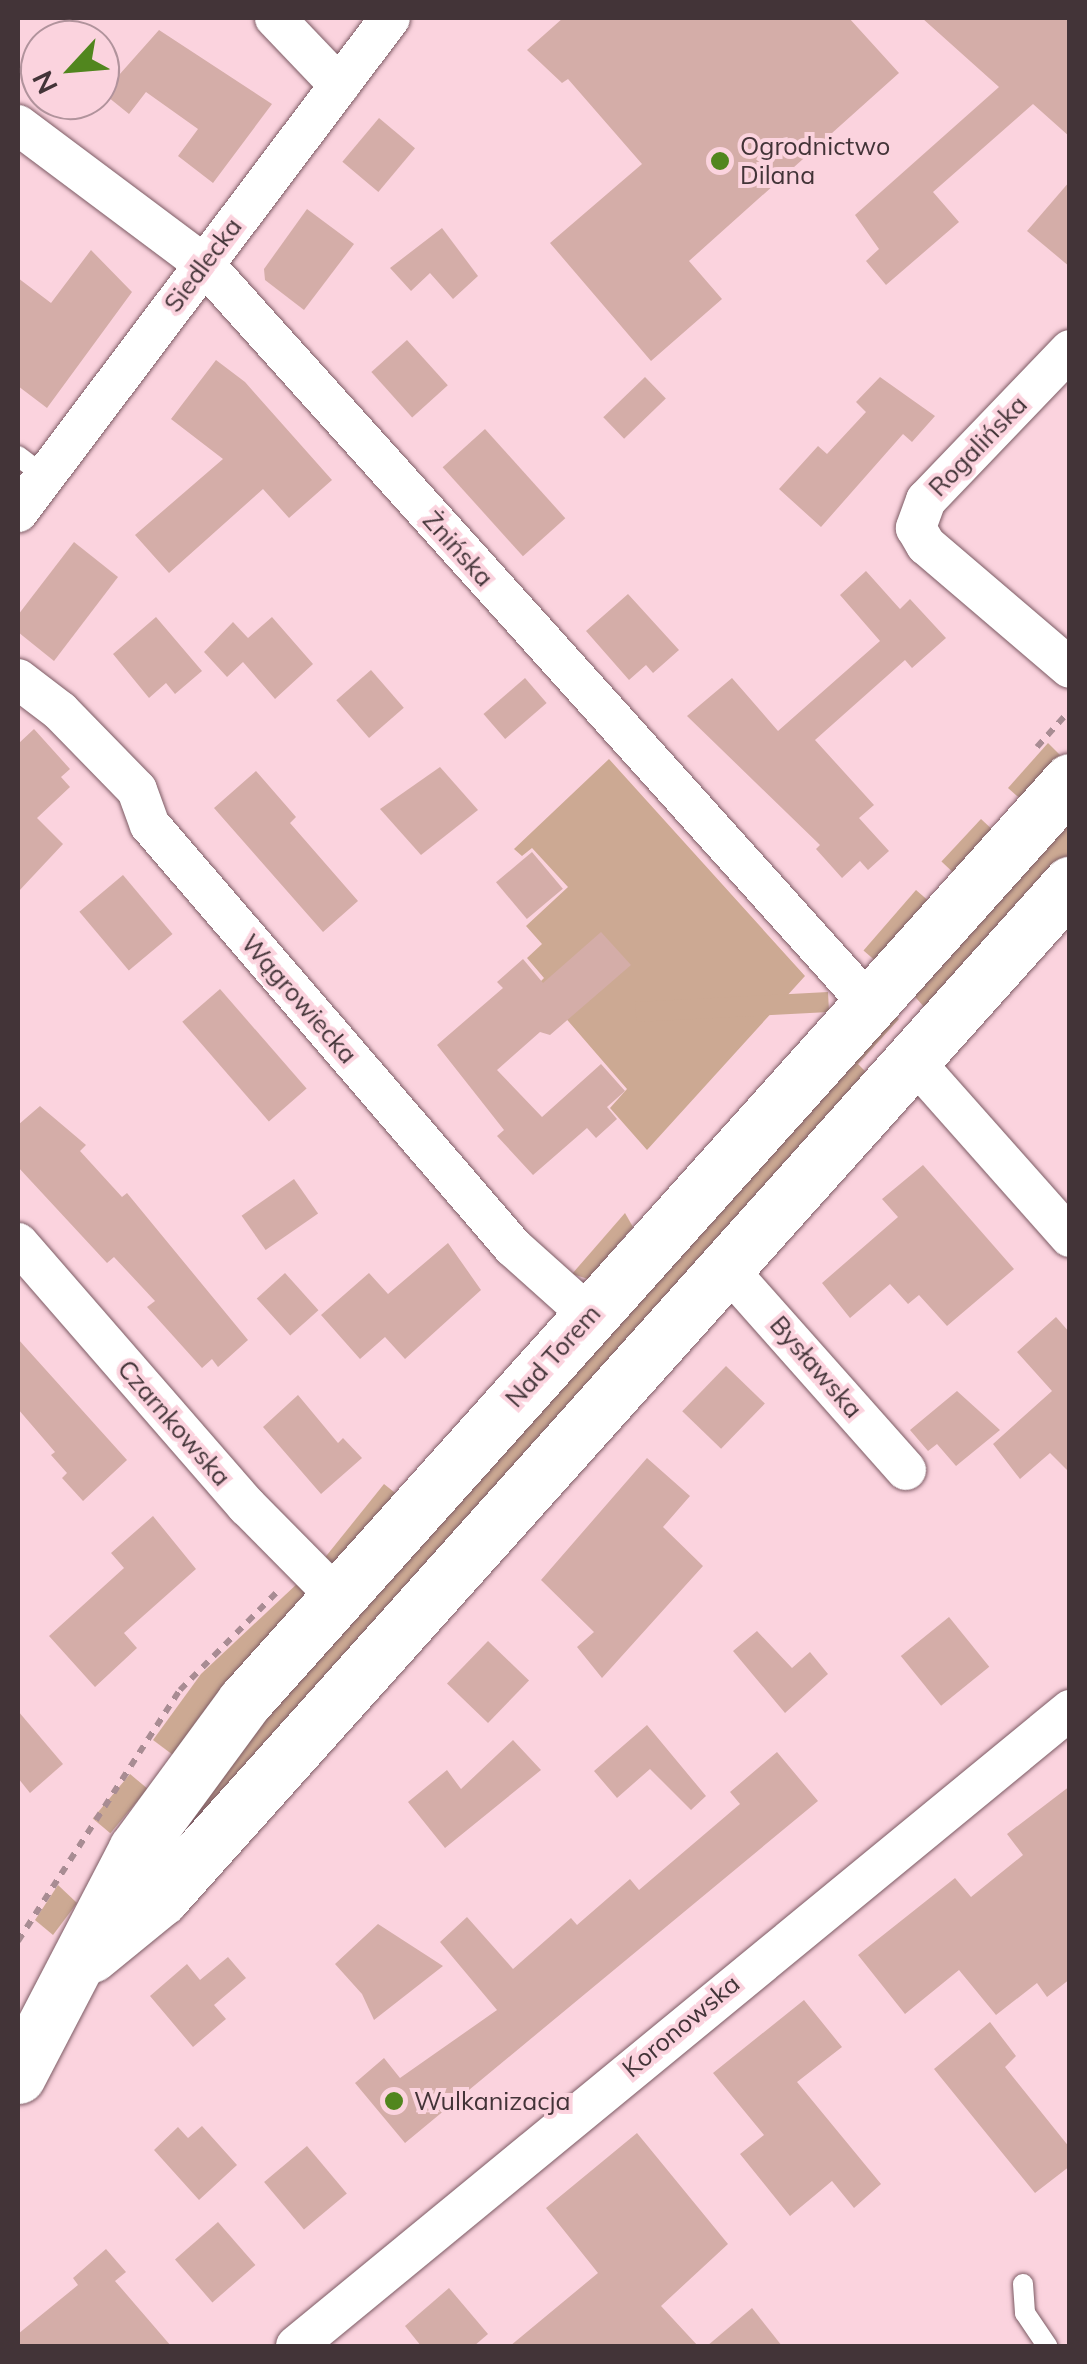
<!DOCTYPE html>
<html>
<head>
<meta charset="utf-8">
<style>
	body { margin:0 }
	#map { position:relative; width:1087px; height:2364px; overflow:hidden; background:#fbd3de; font-family:Mulish,sans-serif }
	div>[style] { position:absolute }
	[style*='--x'] { left:calc(var(--x)*1px); top:calc(var(--y)*1px); width:calc(var(--w)*1px); rotate:calc(var(--a)*1deg) }
	.green>* { inset:0; background:#cca993; transform-origin:0 0 }
	.building>* { inset:0; background:#d4ada8; transform-origin:0 0 }
	.path>* { height:6px; margin-top:-3px; transform-origin:0; background:repeating-linear-gradient(90deg,#a88c93 0 8px,transparent 0 16px) }
	.roads { filter:drop-shadow(0 0 2px #7c5b64) drop-shadow(0 0 2px #7c5b64) }
	.lane>* { height:20px; margin:-10px; padding:0 10px; transform-origin:10px; border-radius:10px; background:#fff }
	.street>* { height:40px; margin:-20px; padding:0 20px; transform-origin:20px; border-radius:20px; background:#fff }
	.secondary>* { height:55px; margin:-27.5px; padding:0 27.5px; transform-origin:27.5px; border-radius:27.5px; background:#fff }
	.dots>* { width:28px; height:28px; translate:-50% -50%; box-sizing:border-box; border:5px solid #fbd3de; border-radius:50% }
	span { translate:-50% -50%; white-space:nowrap; text-align:center; line-height:1.15; -webkit-text-stroke:8px #fbd3de; paint-order:stroke }
	.poi-label { font-size:25px; color:#433438 }
	.left { translate:0 -50%; text-align:left }
	.street-label { font-size:25px; color:#433438 }
	.frame { position:absolute; inset:0; border:20px solid #433438; pointer-events:none }
	.north { position:absolute; left:20px; top:20px; width:100px; height:100px; box-sizing:border-box; background:#fbd3de; border:2px solid #b1939c; border-radius:50%; rotate:244deg; font-size:28px; font-weight:700; line-height:40px; text-align:center; color:#433438 }
	.north::after { content:''; display:block; margin:auto; width:35px; height:45px; background:#51861e; clip-path:polygon(50% 0,100% 100%,50% 72%,0 100%) }
</style>
</head>
<body>
<div id="map">
	<div class="green">
		<i style="clip-path:polygon(1048px 743px,1064px 759px,1024px 799px,1017px 796px,1008px 788px)"></i>
		<i style="clip-path:polygon(609px 759px,805px 976px,647px 1150px,610px 1108px,627px 1089px,537px 985px,544px 978px,527px 958px,542px 944px,526px 926px,568px 887px,532px 848px,522px 856px,514px 849px)"></i>
		<i style="clip-path:polygon(1069px 811px,1069px 856px,887px 1060px,925px 1008px,909px 990px)"></i>
		<i style="left:981px;top:819px;width:22px;height:58px;rotate:43deg"></i>
		<i style="left:916px;top:890px;width:21px;height:80px;rotate:41deg"></i>
		<i style="left:828px;top:992px;width:20px;height:193px;rotate:87deg"></i>
		<i style="clip-path:polygon(889px 1009px,899px 1019px,858px 1064px,870px 1076px,125px 1897px,212px 1775px)"></i>
		<i style="clip-path:polygon(625px 1213px,633px 1227px,588px 1279px,572px 1274px)"></i>
		<i style="clip-path:polygon(384px 1484px,399px 1496px,336px 1564px,323px 1560px)"></i>
		<i style="clip-path:polygon(299px 1582px,306px 1592px,177px 1758px,153px 1740px,201px 1674px)"></i>
		<i style="left:130px;top:1774px;width:23px;height:58px;rotate:40deg"></i>
		<i style="clip-path:polygon(58px 1885px,77px 1903px,53px 1935px,35px 1920px)"></i>
	</div>
	<div class="building">
		<i style="clip-path:polygon(563px 18px,849px 18px,899px 73px,689px 261px,722px 299px,651px 361px,550px 243px,642px 164px,568px 79px,562px 83px,527px 50px)"></i>
		<i style="clip-path:polygon(922px 18px,1070px 18px,1070px 137px,1033px 104px,933px 192px,959px 222px,886px 285px,866px 261px,879px 249px,855px 215px,999px 87px)"></i>
		<i style="clip-path:polygon(159px 30px,272px 104px,213px 183px,178px 156px,198px 129px,146px 92px,129px 114px,103px 93px)"></i>
		<i style="left:379px;top:118px;width:47px;height:57px;rotate:40deg"></i>
		<i style="clip-path:polygon(1070px 181px,1070px 267px,1027px 231px)"></i>
		<i style="clip-path:polygon(307px 209px,354px 244px,304px 310px,265px 280px,264px 269px)"></i>
		<i style="clip-path:polygon(442px 228px,478px 276px,453px 299px,430px 273px,411px 291px,390px 268px)"></i>
		<i style="clip-path:polygon(91px 250px,132px 292px,47px 408px,18px 386px,18px 278px,51px 303px)"></i>
		<i style="left:407px;top:340px;width:61px;height:48px;rotate:48deg"></i>
		<i style="clip-path:polygon(216px 360px,245px 382px,332px 480px,289px 518px,263px 489px,169px 573px,135px 535px,223px 459px,171px 419px)"></i>
		<i style="left:645px;top:377px;width:30px;height:58px;rotate:46deg"></i>
		<i style="clip-path:polygon(880px 377px,935px 416px,912px 442px,903px 434px,821px 527px,779px 489px,818px 446px,827px 454px,866px 412px,856px 402px)"></i>
		<i style="left:485px;top:429px;width:120px;height:57px;rotate:48deg"></i>
		<i style="clip-path:polygon(74px 542px,118px 577px,54px 661px,18px 632px,18px 615px)"></i>
		<i style="clip-path:polygon(866px 571px,900px 609px,910px 599px,946px 638px,912px 668px,905px 660px,815px 740px,874px 805px,859px 818px,889px 851px,868px 870px,860px 861px,842px 878px,816px 849px,820px 845px,687px 716px,732px 678px,778px 731px,880px 641px,840px 595px)"></i>
		<i style="clip-path:polygon(628px 594px,679px 650px,653px 673px,646px 665px,629px 680px,586px 631px)"></i>
		<i style="clip-path:polygon(156px 617px,202px 671px,175px 694px,166px 683px,149px 698px,113px 654px)"></i>
		<i style="clip-path:polygon(272px 617px,313px 664px,275px 699px,243px 662px,227px 677px,204px 652px,233px 622px,248px 638px)"></i>
		<i style="left:371px;top:670px;width:50px;height:46px;rotate:49deg"></i>
		<i style="left:525px;top:678px;width:33px;height:55px;rotate:49deg"></i>
		<i style="clip-path:polygon(34px 729px,70px 769px,61px 777px,70px 787px,37px 818px,63px 844px,18px 892px,18px 744px)"></i>
		<i style="clip-path:polygon(440px 767px,478px 810px,421px 855px,380px 809px)"></i>
		<i style="clip-path:polygon(256px 771px,296px 817px,290px 823px,358px 901px,323px 932px,214px 808px)"></i>
		<i style="left:532px;top:852px;width:48px;height:47px;rotate:50deg"></i>
		<i style="left:123px;top:875px;width:77px;height:57px;rotate:50deg"></i>
		<i style="clip-path:polygon(601px 932px,631px 965px,550px 1035px,540px 1032px,497px 1070px,542px 1117px,601px 1064px,625px 1091px,607px 1107px,617px 1119px,596px 1138px,587px 1128px,533px 1175px,497px 1136px,504px 1130px,437px 1045px,503px 988px,497px 982px,523px 959px,543px 983px)"></i>
		<i style="left:220px;top:989px;width:132px;height:50px;rotate:49deg"></i>
		<i style="clip-path:polygon(40px 1106px,86px 1145px,80px 1151px,122px 1197px,127px 1193px,248px 1340px,218px 1367px,212px 1359px,202px 1368px,147px 1307px,155px 1301px,114px 1257px,107px 1263px,18px 1167px,18px 1125px)"></i>
		<i style="clip-path:polygon(923px 1165px,1014px 1269px,947px 1326px,919px 1295px,908px 1304px,890px 1284px,850px 1318px,822px 1283px,898px 1217px,882px 1199px)"></i>
		<i style="left:294px;top:1179px;width:42px;height:64px;rotate:55deg"></i>
		<i style="clip-path:polygon(448px 1243px,481px 1290px,405px 1359px,385px 1337px,360px 1359px,321px 1315px,369px 1273px,388px 1294px)"></i>
		<i style="left:285px;top:1273px;width:50px;height:38px;rotate:48deg"></i>
		<i style="clip-path:polygon(1056px 1317px,1070px 1333px,1070px 1473px,1050px 1453px,1020px 1479px,993px 1444px,1052px 1391px,1017px 1352px)"></i>
		<i style="clip-path:polygon(18px 1339px,127px 1460px,83px 1501px,62px 1478px,67px 1473px,51px 1455px,55px 1452px,18px 1409px)"></i>
		<i style="left:726px;top:1366px;width:54px;height:63px;rotate:44deg"></i>
		<i style="clip-path:polygon(957px 1391px,1000px 1430px,956px 1466px,937px 1444px,928px 1451px,910px 1430px)"></i>
		<i style="clip-path:polygon(298px 1395px,338px 1443px,343px 1438px,362px 1458px,321px 1494px,263px 1427px)"></i>
		<i style="clip-path:polygon(647px 1458px,690px 1496px,663px 1527px,703px 1566px,602px 1678px,577px 1647px,594px 1632px,541px 1580px)"></i>
		<i style="clip-path:polygon(153px 1516px,196px 1569px,124px 1633px,137px 1648px,95px 1687px,49px 1636px,124px 1568px,111px 1553px)"></i>
		<i style="left:949px;top:1617px;width:64px;height:62px;rotate:51deg"></i>
		<i style="clip-path:polygon(757px 1631px,792px 1668px,810px 1652px,828px 1674px,785px 1713px,733px 1651px)"></i>
		<i style="left:488px;top:1641px;width:57px;height:59px;rotate:44deg"></i>
		<i style="clip-path:polygon(18px 1711px,63px 1764px,30px 1793px,18px 1778px)"></i>
		<i style="clip-path:polygon(647px 1725px,706px 1796px,691px 1810px,650px 1769px,617px 1798px,594px 1771px)"></i>
		<i style="clip-path:polygon(513px 1740px,541px 1770px,445px 1848px,408px 1802px,447px 1770px,461px 1789px)"></i>
		<i style="clip-path:polygon(777px 1752px,818px 1801px,405px 2143px,355px 2083px,384px 2058px,400px 2078px,497px 2010px,440px 1942px,467px 1917px,513px 1969px,571px 1918px,577px 1925px,630px 1879px,639px 1890px,740px 1804px,730px 1792px)"></i>
		<i style="clip-path:polygon(1070px 1786px,1070px 1979px,1047px 1997px,1037px 1983px,996px 2015px,959px 1970px,905px 2014px,858px 1955px,955px 1878px,971px 1897px,1023px 1855px,1007px 1834px)"></i>
		<i style="clip-path:polygon(378px 1924px,443px 1966px,374px 2020px,362px 1994px,335px 1964px)"></i>
		<i style="clip-path:polygon(228px 1957px,246px 1978px,214px 2005px,226px 2019px,193px 2047px,150px 1996px,187px 1964px,200px 1980px)"></i>
		<i style="clip-path:polygon(804px 2000px,842px 2047px,797px 2082px,881px 2184px,854px 2208px,832px 2181px,790px 2216px,740px 2154px,764px 2135px,713px 2073px)"></i>
		<i style="clip-path:polygon(990px 2022px,1016px 2056px,1005px 2067px,1070px 2148px,1070px 2166px,1035px 2193px,934px 2069px)"></i>
		<i style="clip-path:polygon(202px 2126px,237px 2165px,199px 2200px,154px 2150px,178px 2127px,188px 2138px)"></i>
		<i style="clip-path:polygon(637px 2133px,728px 2244px,661px 2306px,698px 2346px,510px 2346px,598px 2273px,546px 2208px)"></i>
		<i style="left:307px;top:2146px;width:62px;height:56px;rotate:50deg"></i>
		<i style="left:218px;top:2222px;width:57px;height:57px;rotate:49deg"></i>
		<i style="clip-path:polygon(106px 2249px,126px 2272px,115px 2281px,171px 2346px,18px 2346px,18px 2334px,78px 2285px,73px 2278px)"></i>
		<i style="clip-path:polygon(449px 2288px,488px 2334px,474px 2346px,421px 2346px,405px 2326px)"></i>
		<i style="clip-path:polygon(752px 2308px,782px 2346px,707px 2346px)"></i>
	</div>
	<div class="path">
		<i style="--x:1037;--y:747;--w:50;--a:-48.3"></i>
		<i style="--x:18;--y:1941;--w:299;--a:-57.2"></i>
		<i style="--x:180;--y:1690;--w:138;--a:-45.3"></i>
	</div>
	<div class="roads">
		<div class="lane">
			<i style="--x:18;--y:456;--w:34;--a:37"></i>
			<i style="--x:1023;--y:2284;--w:29;--a:86"></i>
			<i style="--x:1025;--y:2313;--w:40;--a:56"></i>
		</div>
		<div class="street">
			<i style="--x:275;--y:18;--w:93;--a:46.3"></i>
			<i style="--x:18;--y:125;--w:232;--a:36.8"></i>
			<i style="--x:204;--y:264;--w:996;--a:48.05"></i>
			<i style="--x:1070;--y:350;--w:208;--a:133.8"></i>
			<i style="--x:926;--y:500;--w:30;--a:110"></i>
			<i style="--x:916;--y:528;--w:20;--a:60"></i>
			<i style="--x:926;--y:545;--w:189;--a:40.5"></i>
			<i style="--x:18;--y:512;--w:618;--a:-53.02"></i>
			<i style="--x:18;--y:679;--w:53;--a:37.3"></i>
			<i style="--x:60;--y:711;--w:110;--a:45.7"></i>
			<i style="--x:137;--y:790;--w:37;--a:70"></i>
			<i style="--x:150;--y:825;--w:557;--a:49.3"></i>
			<i style="--x:513;--y:1247;--w:102;--a:41.8"></i>
			<i style="--x:912;--y:1059;--w:238;--a:48.4"></i>
			<i style="--x:18;--y:1243;--w:349;--a:49"></i>
			<i style="--x:247;--y:1506;--w:128;--a:45.3"></i>
			<i style="--x:724;--y:1265;--w:274;--a:48.4"></i>
			<i style="--x:296;--y:2346;--w:1002;--a:-39.41"></i>
		</div>
		<div class="secondary">
			<i style="--x:91;--y:1955;--w:90;--a:-39.2"></i>
			<i style="--x:161;--y:1898;--w:1362;--a:-48.13"></i>
			<i style="--x:18;--y:2076;--w:256;--a:-62.5"></i>
			<i style="--x:136;--y:1849;--w:182;--a:-53.7"></i>
			<i style="--x:244;--y:1702;--w:1237;--a:-48.11"></i>
		</div>
	</div>
	<div class="dots">
		<i style="left:720px;top:161px;background:#51861e"></i>
		<i style="left:394px;top:2101px;background:#51861e"></i>
	</div>
	<div class="poi-label">
		<span class="left" style="left:740px;top:161px">Ogrodnictwo<br>Dilana</span>
		<span class="left" style="left:414px;top:2101px">Wulkanizacja</span>
	</div>
	<div class="street-label">
		<span style="left:203px;top:265px;rotate:-53deg">Siedlecka</span>
		<span style="left:978px;top:446px;rotate:-46deg">Rogalińska</span>
		<span style="left:458px;top:549px;rotate:48deg">Żnińska</span>
		<span style="left:299px;top:999px;rotate:49deg">Wągrowiecka</span>
		<span style="left:553px;top:1356px;rotate:-48deg">Nad Torem</span>
		<span style="left:816px;top:1367px;rotate:49deg">Bysławska</span>
		<span style="left:174px;top:1423px;rotate:49deg">Czarnkowska</span>
		<span style="left:681px;top:2026px;rotate:-40deg">Koronowska</span>
	</div>
	<div class="frame"></div>
	<div class="north">N</div>
</div>
</body>
</html>
